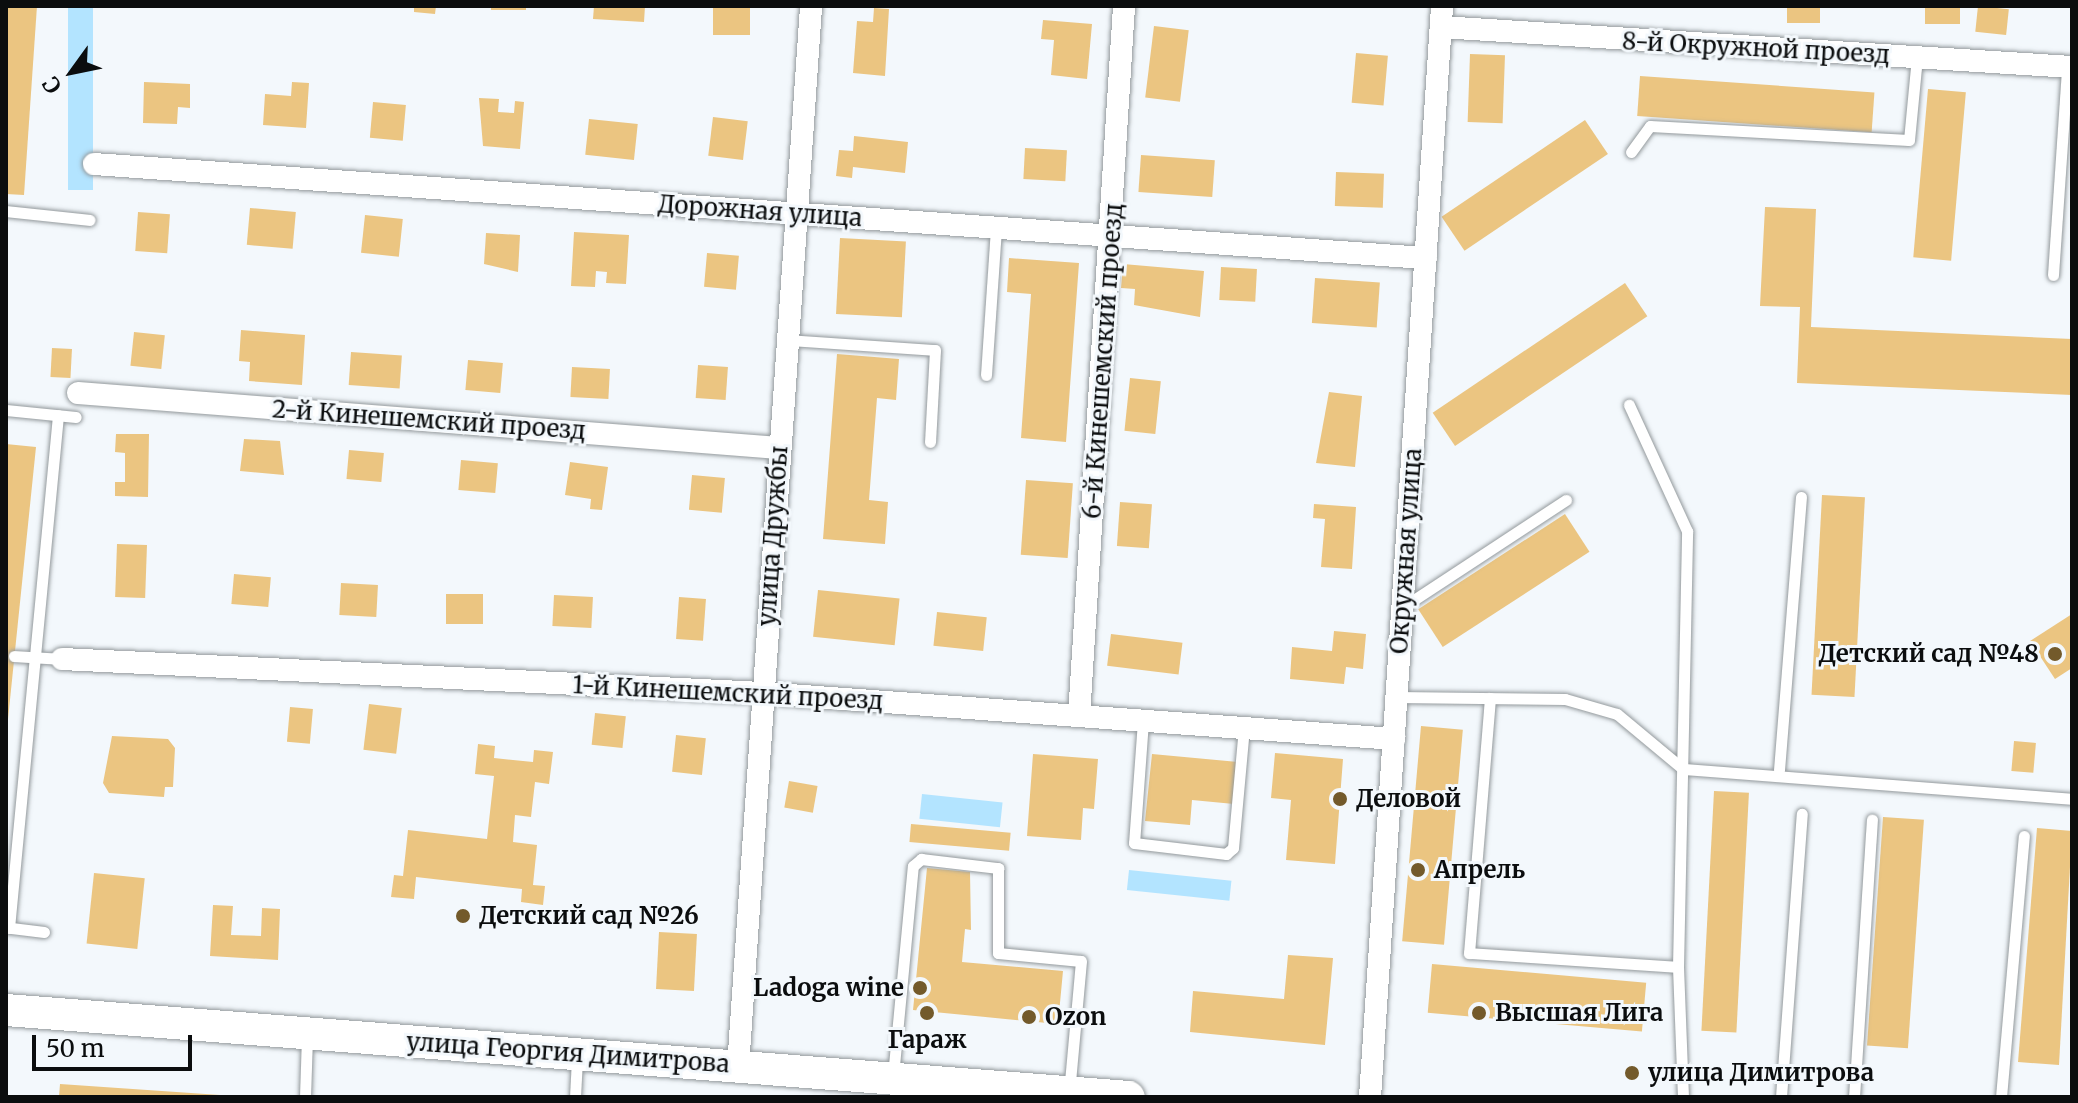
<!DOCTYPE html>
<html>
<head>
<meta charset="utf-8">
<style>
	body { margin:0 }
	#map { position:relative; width:2078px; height:1103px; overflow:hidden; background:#f3f8fc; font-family:Merriweather,serif }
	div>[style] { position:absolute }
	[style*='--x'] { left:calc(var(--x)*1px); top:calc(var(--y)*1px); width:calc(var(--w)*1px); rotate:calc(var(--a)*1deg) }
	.green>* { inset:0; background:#b3e4ff; transform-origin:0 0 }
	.building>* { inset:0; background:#ebc581; transform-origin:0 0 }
	.roads { filter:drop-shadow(0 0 2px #93999c) drop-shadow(0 0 2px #93999c) }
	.lane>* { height:11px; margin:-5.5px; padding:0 5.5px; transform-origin:5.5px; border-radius:5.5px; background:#fff }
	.street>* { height:22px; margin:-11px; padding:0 11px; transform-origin:11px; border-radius:11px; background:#fff }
	.secondary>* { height:32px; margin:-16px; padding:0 16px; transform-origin:16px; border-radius:16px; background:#fff }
	.dots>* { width:22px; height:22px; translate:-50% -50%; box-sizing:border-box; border:4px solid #f3f8fc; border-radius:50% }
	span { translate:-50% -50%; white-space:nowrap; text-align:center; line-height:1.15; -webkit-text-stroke:6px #f3f8fc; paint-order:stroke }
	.street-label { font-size:24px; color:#0b0d0e }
	.poi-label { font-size:24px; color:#0b0d0e; font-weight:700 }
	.right { translate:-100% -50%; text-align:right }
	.left { translate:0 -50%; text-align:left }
	.frame { position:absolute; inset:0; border:8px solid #0b0d0e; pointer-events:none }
	.north { position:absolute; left:32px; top:32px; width:80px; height:80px; -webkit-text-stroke:6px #f3f8fc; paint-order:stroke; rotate:237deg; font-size:22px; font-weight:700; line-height:32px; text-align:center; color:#0b0d0e }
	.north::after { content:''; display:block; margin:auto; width:28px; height:36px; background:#0b0d0e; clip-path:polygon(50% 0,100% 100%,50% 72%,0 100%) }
	.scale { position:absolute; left:32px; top:1035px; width:160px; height:36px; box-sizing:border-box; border:4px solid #0b0d0e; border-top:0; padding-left:10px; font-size:24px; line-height:28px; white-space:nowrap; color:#0b0d0e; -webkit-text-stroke:6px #f3f8fc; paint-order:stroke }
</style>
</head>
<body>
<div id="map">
	<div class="green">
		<i style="left:68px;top:6px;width:25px;height:184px"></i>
		<i style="left:922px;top:794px;width:81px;height:25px;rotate:6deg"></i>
		<i style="left:1129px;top:870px;width:103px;height:20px;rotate:6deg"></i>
	</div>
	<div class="building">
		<i style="clip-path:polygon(6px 6px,37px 6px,24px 195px,6px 194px)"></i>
		<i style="clip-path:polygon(414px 6px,436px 6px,435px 14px,414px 12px)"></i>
		<i style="left:491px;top:6px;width:35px;height:4px"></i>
		<i style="clip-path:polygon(594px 6px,645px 6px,644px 22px,593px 19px)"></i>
		<i style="left:713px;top:6px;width:37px;height:29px"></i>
		<i style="left:1787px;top:6px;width:33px;height:17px"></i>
		<i style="left:1925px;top:6px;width:35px;height:18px"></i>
		<i style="left:1978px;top:6px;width:31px;height:26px;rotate:6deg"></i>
		<i style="clip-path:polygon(874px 8px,889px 9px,885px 76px,853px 73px,857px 21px,873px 22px)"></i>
		<i style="clip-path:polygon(1043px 20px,1092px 24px,1087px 79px,1051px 75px,1054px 40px,1041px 39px)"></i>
		<i style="left:1154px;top:26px;width:35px;height:72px;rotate:7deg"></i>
		<i style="left:1356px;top:53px;width:32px;height:50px;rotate:5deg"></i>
		<i style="left:1470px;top:54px;width:35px;height:68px;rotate:2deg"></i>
		<i style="left:1640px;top:76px;width:235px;height:40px;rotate:4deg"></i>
		<i style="clip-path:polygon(144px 82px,190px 84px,190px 108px,178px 107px,177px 124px,143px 123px)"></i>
		<i style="clip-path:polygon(292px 82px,309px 83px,306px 128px,263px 125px,265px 94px,291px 96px)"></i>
		<i style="left:1928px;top:89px;width:38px;height:169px;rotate:5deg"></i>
		<i style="clip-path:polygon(479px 98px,499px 99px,498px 112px,514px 113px,515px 101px,524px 102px,520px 149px,483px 146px)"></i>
		<i style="left:373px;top:102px;width:33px;height:36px;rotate:5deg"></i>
		<i style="left:713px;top:117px;width:35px;height:39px;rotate:7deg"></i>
		<i style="left:589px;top:119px;width:49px;height:36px;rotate:6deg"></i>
		<i style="left:1585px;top:120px;width:41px;height:173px;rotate:56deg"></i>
		<i style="clip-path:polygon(854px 136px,908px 142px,905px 173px,853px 167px,852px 178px,836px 176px,839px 150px,853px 151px)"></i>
		<i style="left:1025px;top:148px;width:42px;height:31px;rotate:3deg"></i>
		<i style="left:1141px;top:155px;width:74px;height:37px;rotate:4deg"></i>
		<i style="left:1336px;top:172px;width:48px;height:34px;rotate:2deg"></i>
		<i style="clip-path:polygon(1765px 207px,1816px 209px,1811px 327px,2072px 339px,2072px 395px,1797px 383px,1800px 307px,1760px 306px)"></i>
		<i style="left:250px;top:208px;width:46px;height:37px;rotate:5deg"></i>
		<i style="left:138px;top:212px;width:32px;height:39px;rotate:4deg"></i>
		<i style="left:365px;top:215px;width:38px;height:38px;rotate:6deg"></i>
		<i style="clip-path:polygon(574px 232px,629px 235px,626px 284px,606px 283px,607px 272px,596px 271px,595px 287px,571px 286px)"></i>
		<i style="clip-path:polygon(486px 233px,520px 235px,518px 272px,484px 264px)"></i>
		<i style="left:840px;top:238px;width:66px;height:76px;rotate:3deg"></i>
		<i style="left:707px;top:253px;width:32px;height:34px;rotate:5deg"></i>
		<i style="clip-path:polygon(1009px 258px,1079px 263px,1066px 442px,1021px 438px,1031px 294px,1007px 292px)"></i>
		<i style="clip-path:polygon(1123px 264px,1204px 271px,1200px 317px,1134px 305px,1135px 289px,1121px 288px)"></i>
		<i style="left:1221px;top:267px;width:36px;height:33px;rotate:3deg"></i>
		<i style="left:1315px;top:278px;width:65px;height:45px;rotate:4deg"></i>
		<i style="left:1625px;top:283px;width:40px;height:232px;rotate:56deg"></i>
		<i style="clip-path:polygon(241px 330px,305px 335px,302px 385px,249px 381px,250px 362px,239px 361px)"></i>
		<i style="left:134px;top:332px;width:31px;height:34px;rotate:6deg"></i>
		<i style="left:52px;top:348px;width:20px;height:29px;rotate:3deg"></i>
		<i style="left:351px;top:352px;width:51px;height:33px;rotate:4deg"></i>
		<i style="clip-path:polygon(837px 354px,899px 359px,896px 400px,877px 398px,869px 500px,888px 502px,885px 544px,823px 539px)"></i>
		<i style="left:468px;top:360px;width:35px;height:30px;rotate:5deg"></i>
		<i style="left:698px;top:365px;width:30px;height:33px;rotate:4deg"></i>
		<i style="left:572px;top:367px;width:38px;height:30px;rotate:3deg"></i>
		<i style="left:1130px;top:378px;width:31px;height:53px;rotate:6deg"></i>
		<i style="clip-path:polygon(1329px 392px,1362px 396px,1355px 467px,1316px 463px)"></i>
		<i style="clip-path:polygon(116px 434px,149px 434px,148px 497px,115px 496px,115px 482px,125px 482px,125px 453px,115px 452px)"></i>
		<i style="clip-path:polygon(244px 439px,280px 441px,284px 475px,240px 471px)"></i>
		<i style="clip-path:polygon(6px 444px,36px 447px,8px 719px,6px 719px)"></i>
		<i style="left:349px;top:450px;width:35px;height:29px;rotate:5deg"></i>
		<i style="left:461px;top:460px;width:37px;height:30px;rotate:5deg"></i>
		<i style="clip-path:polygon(570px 462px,608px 467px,602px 510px,590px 509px,591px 499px,565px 495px)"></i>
		<i style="left:692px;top:475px;width:33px;height:35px;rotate:5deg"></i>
		<i style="left:1026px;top:480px;width:47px;height:75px;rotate:4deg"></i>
		<i style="left:1822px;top:495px;width:43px;height:200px;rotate:3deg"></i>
		<i style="left:1120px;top:502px;width:32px;height:44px;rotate:4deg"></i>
		<i style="clip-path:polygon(1314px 504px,1356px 507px,1352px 569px,1321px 567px,1325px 519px,1313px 518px)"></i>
		<i style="left:1565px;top:514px;width:45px;height:175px;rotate:57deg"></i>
		<i style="left:117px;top:544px;width:30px;height:53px;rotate:2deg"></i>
		<i style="left:234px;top:574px;width:37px;height:30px;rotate:5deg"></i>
		<i style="left:341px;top:583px;width:37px;height:32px;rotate:3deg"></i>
		<i style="left:818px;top:590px;width:82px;height:47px;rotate:6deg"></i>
		<i style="left:446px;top:594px;width:37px;height:30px"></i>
		<i style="left:554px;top:595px;width:39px;height:31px;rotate:3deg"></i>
		<i style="left:679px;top:597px;width:27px;height:42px;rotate:4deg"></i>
		<i style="left:937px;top:612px;width:50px;height:34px;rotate:6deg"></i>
		<i style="clip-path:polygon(2072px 614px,2072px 668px,2055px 679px,2030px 641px)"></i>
		<i style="clip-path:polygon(1334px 631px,1366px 634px,1363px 669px,1346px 667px,1344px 684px,1290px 679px,1292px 647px,1332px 651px)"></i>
		<i style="left:1111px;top:634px;width:72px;height:32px;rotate:7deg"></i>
		<i style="left:369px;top:704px;width:33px;height:46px;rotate:7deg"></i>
		<i style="left:290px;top:707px;width:23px;height:35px;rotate:5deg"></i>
		<i style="left:595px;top:713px;width:31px;height:32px;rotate:6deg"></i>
		<i style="left:1421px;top:726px;width:42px;height:216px;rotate:5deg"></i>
		<i style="left:676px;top:735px;width:30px;height:37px;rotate:6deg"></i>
		<i style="clip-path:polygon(112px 736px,168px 739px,175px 748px,173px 787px,165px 787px,164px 797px,109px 793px,103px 783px)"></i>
		<i style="left:2014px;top:741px;width:22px;height:30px;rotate:5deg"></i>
		<i style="clip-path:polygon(478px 744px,495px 746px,494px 758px,533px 762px,534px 750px,553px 752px,549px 784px,535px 782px,531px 817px,515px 815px,513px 842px,537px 845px,533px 885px,545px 886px,543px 905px,521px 902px,522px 889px,416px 877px,414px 899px,391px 897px,394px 875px,403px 876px,408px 830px,487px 839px,494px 776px,475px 774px)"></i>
		<i style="clip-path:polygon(1275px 753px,1343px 759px,1335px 864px,1286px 860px,1291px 800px,1271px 798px)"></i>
		<i style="clip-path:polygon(1033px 754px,1098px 759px,1094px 809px,1083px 808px,1081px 840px,1027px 836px)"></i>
		<i style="clip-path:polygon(1152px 754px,1238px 762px,1234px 804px,1192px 800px,1190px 825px,1145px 821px)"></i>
		<i style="left:789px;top:781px;width:29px;height:27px;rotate:10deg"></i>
		<i style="left:1714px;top:791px;width:35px;height:240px;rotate:3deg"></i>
		<i style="left:1883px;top:817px;width:41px;height:229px;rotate:4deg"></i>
		<i style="left:911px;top:824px;width:100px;height:18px;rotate:5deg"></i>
		<i style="clip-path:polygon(2037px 828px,2072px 831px,2059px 1065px,2018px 1062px)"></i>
		<i style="clip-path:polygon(927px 868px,970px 872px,971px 930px,965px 929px,962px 962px,1063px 971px,1058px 1024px,913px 1010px)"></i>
		<i style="left:94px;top:873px;width:51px;height:71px;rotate:6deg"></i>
		<i style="clip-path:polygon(213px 905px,233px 906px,231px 935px,261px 936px,262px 908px,280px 909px,278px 960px,210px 956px)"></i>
		<i style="left:659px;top:932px;width:38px;height:57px;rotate:3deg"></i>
		<i style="clip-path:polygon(1288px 955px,1333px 958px,1325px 1045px,1190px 1032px,1193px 991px,1284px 999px)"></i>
		<i style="left:1432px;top:964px;width:215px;height:49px;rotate:5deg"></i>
		<i style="clip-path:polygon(60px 1084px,220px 1095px,219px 1097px,59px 1097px)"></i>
	</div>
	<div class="roads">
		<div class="lane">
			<i style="--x:1631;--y:152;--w:32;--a:-54"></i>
			<i style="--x:1650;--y:126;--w:259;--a:3.1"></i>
			<i style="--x:1909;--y:140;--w:83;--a:-84.5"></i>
			<i style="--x:6;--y:211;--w:84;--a:6.1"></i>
			<i style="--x:2053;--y:275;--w:208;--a:-86.1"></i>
			<i style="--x:788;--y:340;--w:147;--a:3.9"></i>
			<i style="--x:935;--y:350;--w:92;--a:93.1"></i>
			<i style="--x:986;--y:375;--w:147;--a:-86.1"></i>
			<i style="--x:6;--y:410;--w:70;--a:5.7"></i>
			<i style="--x:1403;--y:607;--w:195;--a:-33.3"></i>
			<i style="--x:14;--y:656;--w:48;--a:3.6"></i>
			<i style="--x:1396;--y:697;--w:169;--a:0.7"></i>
			<i style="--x:1565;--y:699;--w:54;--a:16.1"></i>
			<i style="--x:1617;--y:714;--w:86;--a:39.8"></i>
			<i style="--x:1683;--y:769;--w:390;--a:4.4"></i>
			<i style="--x:1490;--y:698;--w:256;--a:94.7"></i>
			<i style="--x:1469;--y:953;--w:209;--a:3.8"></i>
			<i style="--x:1678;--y:967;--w:436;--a:-88.8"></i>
			<i style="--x:1687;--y:531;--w:139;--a:-114.7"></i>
			<i style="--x:1143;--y:721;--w:122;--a:94.2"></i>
			<i style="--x:1134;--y:843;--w:93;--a:6.8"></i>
			<i style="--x:1226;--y:854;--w:9;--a:-41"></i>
			<i style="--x:1233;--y:848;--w:121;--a:-84.8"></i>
			<i style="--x:1779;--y:770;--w:274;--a:-85.4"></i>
			<i style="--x:44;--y:932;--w:35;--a:-173"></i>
			<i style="--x:9;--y:928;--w:515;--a:-84.54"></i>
			<i style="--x:1678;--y:967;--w:130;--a:87.8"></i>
			<i style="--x:893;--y:1076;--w:211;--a:-84.6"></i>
			<i style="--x:913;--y:866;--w:11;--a:-41"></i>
			<i style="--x:921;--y:859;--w:78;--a:6.7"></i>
			<i style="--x:998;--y:868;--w:85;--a:90"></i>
			<i style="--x:998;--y:953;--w:83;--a:5.5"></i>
			<i style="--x:1081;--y:961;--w:132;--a:95.2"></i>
			<i style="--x:305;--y:1097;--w:59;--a:-88.1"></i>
			<i style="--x:575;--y:1097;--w:39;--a:-87"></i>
			<i style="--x:1781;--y:1097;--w:284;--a:-85.8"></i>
			<i style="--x:1854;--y:1097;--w:278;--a:-86.3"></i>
			<i style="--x:2001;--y:1097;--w:262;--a:-85"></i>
		</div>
		<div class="street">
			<i style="--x:1441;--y:27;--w:632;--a:3.63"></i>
			<i style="--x:94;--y:164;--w:1335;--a:4.04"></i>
			<i style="--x:78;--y:393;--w:703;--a:4.49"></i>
			<i style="--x:62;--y:659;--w:701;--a:2.78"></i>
			<i style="--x:762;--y:693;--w:634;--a:4.16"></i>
			<i style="--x:1079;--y:716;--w:711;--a:-86.37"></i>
			<i style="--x:738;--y:1067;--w:1064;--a:-86.06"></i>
			<i style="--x:1370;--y:1097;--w:1093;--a:-86.22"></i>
		</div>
		<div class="secondary">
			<i style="--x:6;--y:1010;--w:1126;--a:4.43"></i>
		</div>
	</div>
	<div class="dots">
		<i style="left:2055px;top:654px;background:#735a2b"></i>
		<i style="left:1340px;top:799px;background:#735a2b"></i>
		<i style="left:1418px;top:870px;background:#735a2b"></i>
		<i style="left:463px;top:916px;background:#735a2b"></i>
		<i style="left:920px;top:988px;background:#735a2b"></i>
		<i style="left:927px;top:1013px;background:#735a2b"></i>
		<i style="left:1479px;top:1013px;background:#735a2b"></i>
		<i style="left:1029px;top:1017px;background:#735a2b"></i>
		<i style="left:1632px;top:1073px;background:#735a2b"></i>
	</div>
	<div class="street-label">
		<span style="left:1756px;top:48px;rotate:3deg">8-й Окружной проезд</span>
		<span style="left:760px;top:211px;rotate:4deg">Дорожная улица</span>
		<span style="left:1103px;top:361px;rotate:-86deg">6-й Кинешемский проезд</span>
		<span style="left:429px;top:420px;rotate:4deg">2-й Кинешемский проезд</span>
		<span style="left:773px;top:536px;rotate:-86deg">улица Дружбы</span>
		<span style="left:1406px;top:551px;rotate:-86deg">Окружная улица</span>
		<span style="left:728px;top:693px;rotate:3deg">1-й Кинешемский проезд</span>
		<span style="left:568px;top:1053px;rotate:4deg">улица Георгия Димитрова</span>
	</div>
	<div class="poi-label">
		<span class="right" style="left:2039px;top:654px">Детский сад №48</span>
		<span class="left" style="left:1356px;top:799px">Деловой</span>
		<span class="left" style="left:1434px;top:870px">Апрель</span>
		<span class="left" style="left:479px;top:916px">Детский сад №26</span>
		<span class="right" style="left:904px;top:988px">Ladoga wine</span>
		<span class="left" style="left:1495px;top:1013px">Высшая Лига</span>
		<span class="left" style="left:1045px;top:1017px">Ozon</span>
		<span style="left:927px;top:1040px">Гараж</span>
		<span class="left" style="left:1648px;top:1073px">улица Димитрова</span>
	</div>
	<div class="frame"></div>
	<div class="north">С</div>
	<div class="scale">50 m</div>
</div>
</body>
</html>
